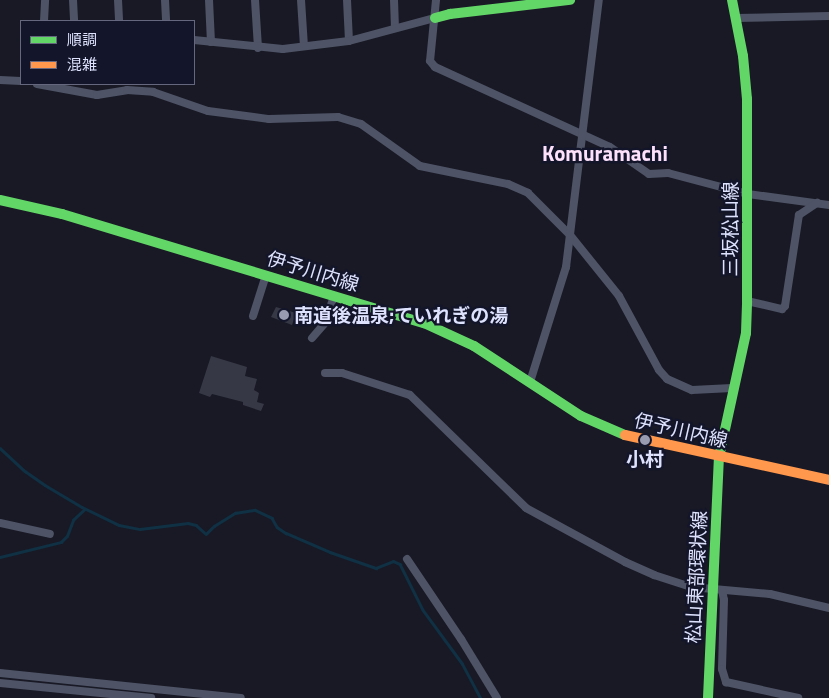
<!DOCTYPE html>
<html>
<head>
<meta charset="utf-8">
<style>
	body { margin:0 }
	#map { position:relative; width:829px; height:698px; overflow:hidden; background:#181925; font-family:"Titillium Web","Noto Sans JP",sans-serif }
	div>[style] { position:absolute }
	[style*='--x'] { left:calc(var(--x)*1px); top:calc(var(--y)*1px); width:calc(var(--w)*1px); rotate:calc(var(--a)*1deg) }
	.stream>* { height:2.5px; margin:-1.25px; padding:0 1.25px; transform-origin:1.25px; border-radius:1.25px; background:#103044 }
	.building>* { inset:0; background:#373846 }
	.street>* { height:8px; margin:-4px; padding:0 4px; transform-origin:4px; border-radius:4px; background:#4e5365 }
	.fast>* { height:10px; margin:-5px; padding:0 5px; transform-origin:5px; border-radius:5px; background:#63d668 }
	.slow>* { height:10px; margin:-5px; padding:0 5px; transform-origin:5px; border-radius:5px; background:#ff974d }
	.dots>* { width:14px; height:14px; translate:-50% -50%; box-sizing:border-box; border:2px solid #13152a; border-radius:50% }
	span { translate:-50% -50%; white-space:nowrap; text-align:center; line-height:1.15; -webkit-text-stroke:4.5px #13152a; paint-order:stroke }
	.street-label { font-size:19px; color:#dee2fd }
	.poi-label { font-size:19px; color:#dee2fd; font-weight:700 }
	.left { translate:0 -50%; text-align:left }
	.quarter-label { font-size:21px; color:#fde0fa; font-weight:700 }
	.legend { position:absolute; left:20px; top:20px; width:175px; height:65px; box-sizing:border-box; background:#13152a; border:1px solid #64677e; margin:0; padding:6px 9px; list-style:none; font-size:15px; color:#dee2fd }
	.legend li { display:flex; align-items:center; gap:10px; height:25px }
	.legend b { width:25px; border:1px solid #64677e }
</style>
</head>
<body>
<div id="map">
	<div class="stream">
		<i style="--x:0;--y:448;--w:34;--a:43"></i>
		<i style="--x:25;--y:471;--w:24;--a:35"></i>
		<i style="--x:45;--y:485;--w:43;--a:30.7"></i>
		<i style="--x:82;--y:507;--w:41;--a:25.9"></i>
		<i style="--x:119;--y:525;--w:21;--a:11"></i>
		<i style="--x:140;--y:529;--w:48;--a:-7.1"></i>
		<i style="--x:188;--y:523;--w:8;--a:14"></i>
		<i style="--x:196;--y:525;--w:13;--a:42"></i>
		<i style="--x:206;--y:534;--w:11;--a:-45"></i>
		<i style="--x:214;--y:526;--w:25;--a:-32"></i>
		<i style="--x:235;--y:513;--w:20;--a:-9"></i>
		<i style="--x:255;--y:510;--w:19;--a:25"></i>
		<i style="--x:272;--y:518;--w:10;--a:61"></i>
		<i style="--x:277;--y:527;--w:11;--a:34"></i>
		<i style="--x:286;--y:533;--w:48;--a:23.4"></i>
		<i style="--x:330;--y:552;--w:49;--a:19.2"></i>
		<i style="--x:376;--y:568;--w:18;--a:-22"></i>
		<i style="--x:393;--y:561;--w:8;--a:23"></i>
		<i style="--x:400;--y:564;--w:51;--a:63.4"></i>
		<i style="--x:423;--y:610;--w:66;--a:53.7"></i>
		<i style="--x:462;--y:663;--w:40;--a:62"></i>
		<i style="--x:0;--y:557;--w:63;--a:-13.8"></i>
		<i style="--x:61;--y:542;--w:8;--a:-45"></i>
		<i style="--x:67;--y:536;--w:17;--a:-69"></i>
		<i style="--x:73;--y:520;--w:16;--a:-43"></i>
	</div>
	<div class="building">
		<i style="clip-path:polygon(276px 307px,296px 313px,292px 325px,271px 317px)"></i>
		<i style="clip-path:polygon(211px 356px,247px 367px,245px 376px,257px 379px,254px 390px,259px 393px,257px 402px,264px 404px,261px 411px,243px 405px,243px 402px,212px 394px,210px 397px,199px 393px)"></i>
	</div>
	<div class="street">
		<i style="--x:73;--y:0;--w:21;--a:87"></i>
		<i style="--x:118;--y:0;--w:21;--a:87"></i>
		<i style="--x:165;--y:0;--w:21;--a:87"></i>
		<i style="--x:209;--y:0;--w:42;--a:87.3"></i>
		<i style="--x:255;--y:0;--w:48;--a:86.4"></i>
		<i style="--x:301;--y:0;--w:46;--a:86.3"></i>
		<i style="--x:347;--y:0;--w:41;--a:87.2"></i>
		<i style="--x:394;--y:0;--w:27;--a:88"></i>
		<i style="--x:436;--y:0;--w:61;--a:95.6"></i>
		<i style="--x:430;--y:61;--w:8;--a:50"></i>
		<i style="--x:435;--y:67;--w:192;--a:24.6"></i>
		<i style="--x:610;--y:147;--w:47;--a:34.7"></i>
		<i style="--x:649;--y:174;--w:19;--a:-3"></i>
		<i style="--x:668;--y:173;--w:83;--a:14.7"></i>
		<i style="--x:748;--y:194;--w:82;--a:7.7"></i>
		<i style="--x:736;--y:18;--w:93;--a:-1.2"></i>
		<i style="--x:44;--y:21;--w:21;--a:-87"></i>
		<i style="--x:194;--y:40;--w:89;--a:5.8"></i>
		<i style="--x:283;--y:49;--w:66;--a:-6.9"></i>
		<i style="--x:349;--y:41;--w:89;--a:-15"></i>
		<i style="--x:0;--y:80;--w:21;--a:3"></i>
		<i style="--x:37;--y:84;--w:61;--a:10.4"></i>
		<i style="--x:97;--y:95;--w:30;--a:-9"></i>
		<i style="--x:127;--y:90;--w:26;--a:4"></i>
		<i style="--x:153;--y:92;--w:58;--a:19.1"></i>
		<i style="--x:208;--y:111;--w:62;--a:7.5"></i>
		<i style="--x:269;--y:119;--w:69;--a:-1.7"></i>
		<i style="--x:338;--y:117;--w:24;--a:17"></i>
		<i style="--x:361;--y:124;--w:72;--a:35.4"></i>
		<i style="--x:420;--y:166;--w:90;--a:11.6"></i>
		<i style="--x:508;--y:184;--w:22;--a:24"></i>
		<i style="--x:528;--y:193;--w:59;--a:45"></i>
		<i style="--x:570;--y:235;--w:78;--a:51.2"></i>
		<i style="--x:619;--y:296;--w:84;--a:61.6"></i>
		<i style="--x:659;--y:370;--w:12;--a:48"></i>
		<i style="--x:667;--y:379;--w:27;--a:24"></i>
		<i style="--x:692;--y:390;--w:40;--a:-2.9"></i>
		<i style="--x:747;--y:301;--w:36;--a:13"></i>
		<i style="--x:782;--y:309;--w:4;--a:-45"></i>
		<i style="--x:785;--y:306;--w:92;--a:-81.3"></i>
		<i style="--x:799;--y:215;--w:22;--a:-34"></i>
		<i style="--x:253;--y:316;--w:43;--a:-72.4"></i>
		<i style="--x:312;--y:338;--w:18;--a:-49"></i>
		<i style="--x:324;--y:324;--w:30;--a:-70"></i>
		<i style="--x:325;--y:373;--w:17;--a:0"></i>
		<i style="--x:342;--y:373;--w:71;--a:17.9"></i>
		<i style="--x:410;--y:395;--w:162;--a:44.2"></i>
		<i style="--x:526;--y:508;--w:113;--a:28.6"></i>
		<i style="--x:625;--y:562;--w:32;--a:24"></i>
		<i style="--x:654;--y:575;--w:39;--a:18"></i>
		<i style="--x:691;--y:587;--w:79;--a:5.1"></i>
		<i style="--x:770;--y:594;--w:61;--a:13.3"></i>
		<i style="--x:530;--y:382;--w:121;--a:-72.6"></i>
		<i style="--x:566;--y:267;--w:269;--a:-83"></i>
		<i style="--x:0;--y:523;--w:51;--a:12.4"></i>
		<i style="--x:407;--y:559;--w:97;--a:56"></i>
		<i style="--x:461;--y:639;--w:69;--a:58.6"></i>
		<i style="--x:722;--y:590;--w:10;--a:79"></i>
		<i style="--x:724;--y:600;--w:69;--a:91.7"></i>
		<i style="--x:722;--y:669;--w:14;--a:73"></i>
		<i style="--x:726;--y:682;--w:74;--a:12.5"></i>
		<i style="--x:0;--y:673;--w:242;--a:5.9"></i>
		<i style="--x:0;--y:683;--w:152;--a:5.7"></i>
	</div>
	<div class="fast">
		<i style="--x:435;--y:18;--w:16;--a:-15"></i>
		<i style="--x:450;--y:14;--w:121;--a:-6.7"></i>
		<i style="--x:0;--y:200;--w:64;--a:12.7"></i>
		<i style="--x:62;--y:214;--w:378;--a:16.8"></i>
		<i style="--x:424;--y:323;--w:55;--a:24.7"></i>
		<i style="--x:474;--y:346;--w:128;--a:33.2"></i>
		<i style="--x:581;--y:416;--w:48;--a:23.4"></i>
		<i style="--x:719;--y:457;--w:127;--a:-77.7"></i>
		<i style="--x:746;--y:333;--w:32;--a:-88"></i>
		<i style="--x:747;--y:301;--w:202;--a:-90"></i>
		<i style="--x:747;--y:99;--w:43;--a:-95.3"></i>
		<i style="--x:743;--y:56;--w:57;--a:-101.1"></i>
		<i style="--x:708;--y:698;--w:241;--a:-87.4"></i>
	</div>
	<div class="slow">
		<i style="--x:625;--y:435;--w:209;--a:12.4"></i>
	</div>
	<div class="dots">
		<i style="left:284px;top:315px;background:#999cb1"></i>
		<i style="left:645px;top:440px;background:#999cb1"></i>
	</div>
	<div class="street-label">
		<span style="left:730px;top:229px;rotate:-90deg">三坂松山線</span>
		<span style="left:313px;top:271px;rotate:17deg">伊予川内線</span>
		<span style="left:681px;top:430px;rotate:13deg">伊予川内線</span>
		<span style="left:696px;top:577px;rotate:-87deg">松山東部環状線</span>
	</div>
	<div class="poi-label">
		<span class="left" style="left:294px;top:315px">南道後温泉;ていれぎの湯</span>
		<span style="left:645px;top:459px">小村</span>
	</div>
	<div class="quarter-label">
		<span style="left:605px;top:153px">Komuramachi</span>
	</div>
	<ul class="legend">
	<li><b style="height:6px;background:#63d668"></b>順調</li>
	<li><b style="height:6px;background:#ff974d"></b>混雑</li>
	</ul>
</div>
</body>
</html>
